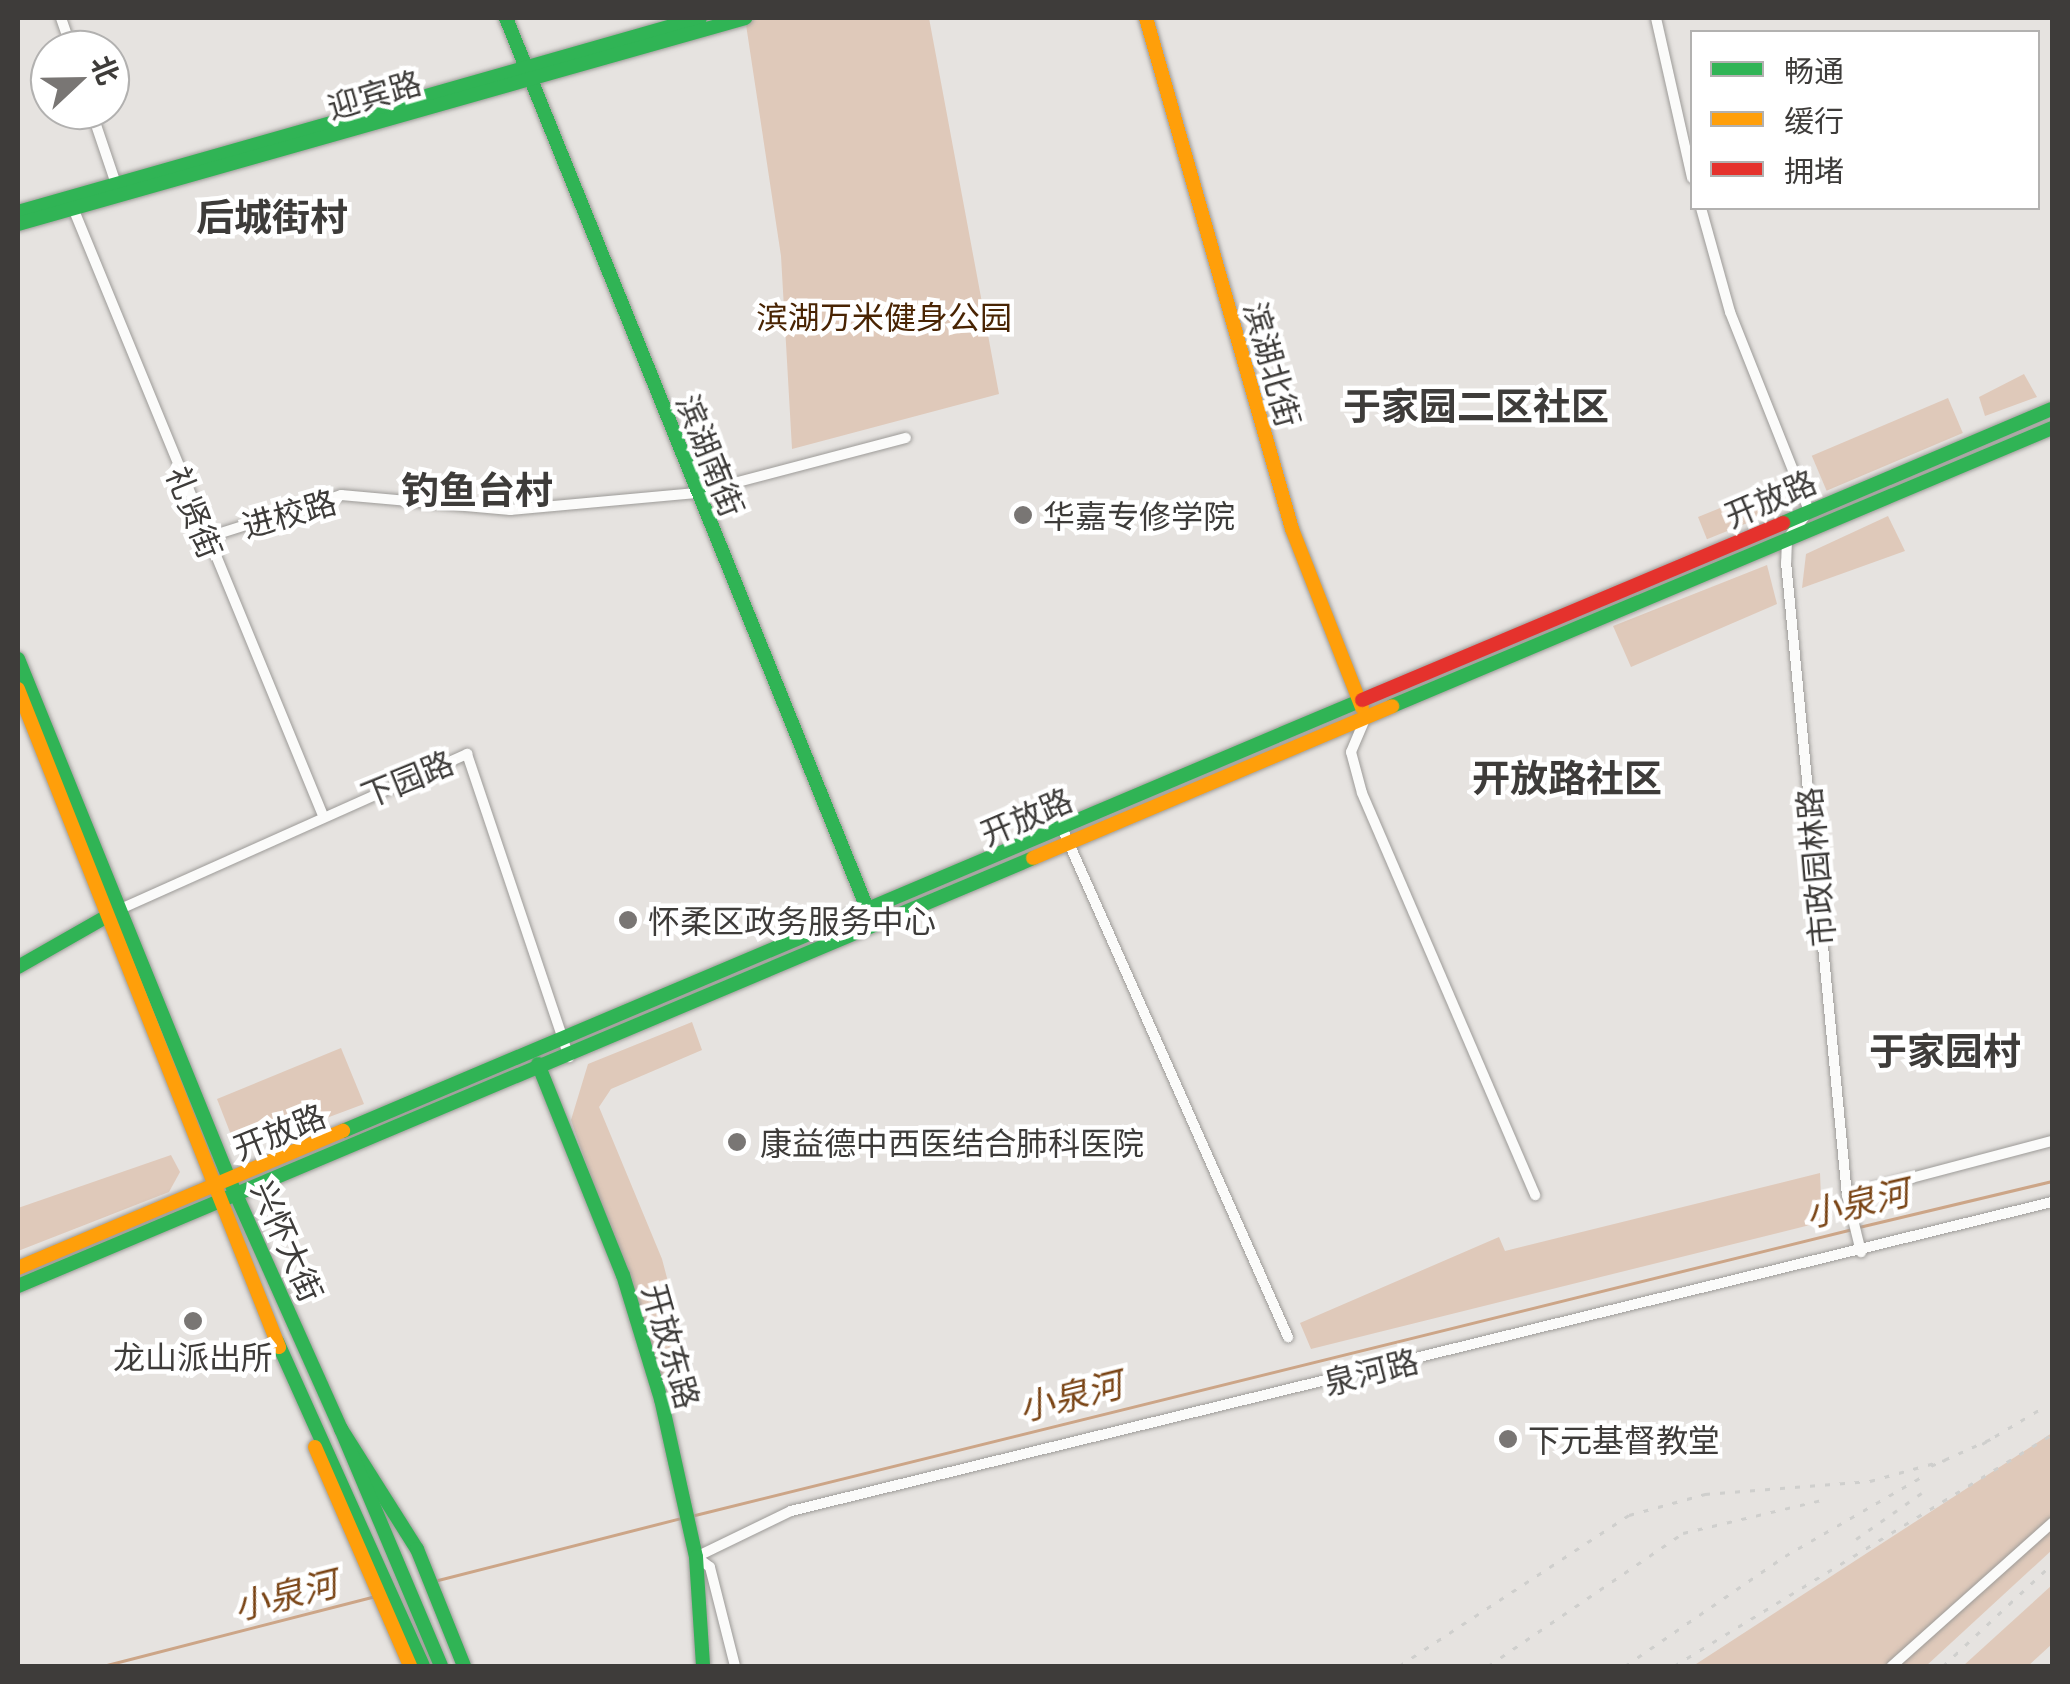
<!DOCTYPE html>
<html>
<head>
<meta charset="utf-8">
<style>
	body { margin:0 }
	#map { position:relative; width:2070px; height:1684px; overflow:hidden; background:#e6e3e0; font-family:"Exo 2","Noto Sans SC",sans-serif }
	div>[style] { position:absolute }
	[style*='--x'] { left:calc(var(--x)*1px); top:calc(var(--y)*1px); width:calc(var(--w)*1px); rotate:calc(var(--a)*1deg) }
	.green>* { inset:0; background:#dfc9ba; transform-origin:0 0 }
	.stream>* { height:2.5px; margin:-1.25px; padding:0 1.25px; transform-origin:1.25px; border-radius:1.25px; background:#cca587 }
	.roads { filter:drop-shadow(0 0 2px #9d9b98) drop-shadow(0 0 2px #9d9b98) }
	.street>* { height:10px; margin:-5px; padding:0 5px; transform-origin:5px; border-radius:5px; background:#fbfbfa }
	.fast>* { height:14px; margin:-7px; padding:0 7px; transform-origin:7px; border-radius:7px; background:#30b455 }
	.slow>* { height:14px; margin:-7px; padding:0 7px; transform-origin:7px; border-radius:7px; background:#ff9f0a }
	.jam>* { height:14px; margin:-7px; padding:0 7px; transform-origin:7px; border-radius:7px; background:#e5322d }
	.rail>* { height:2.5px; margin-top:-1.25px; transform-origin:0; background:repeating-linear-gradient(90deg,#cfcfcd 0 5px,transparent 0 15px) }
	.dots>* { width:28px; height:28px; translate:-50% -50%; box-sizing:border-box; border:5px solid #fff; border-radius:50% }
	span { translate:-50% -50%; white-space:nowrap; text-align:center; line-height:1.15; -webkit-text-stroke:9px #fff; paint-order:stroke }
	.street-label { font-size:32px; color:#3e3c3a }
	.park-label { font-size:32px; color:#492403 }
	.poi-label { font-size:32px; color:#3e3c3a }
	.left { translate:0 -50%; text-align:left }
	.water-label { font-size:35px; color:#7a4516; font-style:italic }
	.quarter-label { font-size:38px; color:#3e3c3a; font-weight:700 }
	.frame { position:absolute; inset:0; border:20px solid #3e3c3a; pointer-events:none }
	.legend { position:absolute; left:1690px; top:30px; width:350px; height:180px; box-sizing:border-box; background:#fff; border:2px solid #b2b1b0; margin:0; padding:12px 18px; list-style:none; font-size:30px; color:#3e3c3a }
	.legend li { display:flex; align-items:center; gap:20px; height:50px }
	.legend b { width:50px; border:2px solid #b2b1b0 }
	.north { position:absolute; left:30px; top:30px; width:100px; height:100px; box-sizing:border-box; background:#fff; border:2px solid #b2b1b0; border-radius:50%; rotate:68deg; font-size:28px; font-weight:700; line-height:40px; text-align:center; color:#3e3c3a }
	.north::after { content:''; display:block; margin:auto; width:35px; height:45px; background:#797674; clip-path:polygon(50% 0,100% 100%,50% 72%,0 100%) }
</style>
</head>
<body>
<div id="map">
	<div class="green">
		<i style="clip-path:polygon(745px 18px,929px 18px,999px 394px,792px 449px,781px 256px)"></i>
		<i style="clip-path:polygon(2024px 374px,2037px 397px,1985px 416px,1979px 397px)"></i>
		<i style="left:1948px;top:398px;width:38px;height:148px;rotate:67deg"></i>
		<i style="left:1787px;top:481px;width:24px;height:96px;rotate:68deg"></i>
		<i style="clip-path:polygon(1888px 516px,1905px 551px,1802px 588px,1806px 554px)"></i>
		<i style="clip-path:polygon(1767px 565px,1777px 604px,1631px 667px,1613px 626px)"></i>
		<i style="clip-path:polygon(692px 1022px,702px 1050px,611px 1089px,599px 1107px,662px 1259px,698px 1395px,669px 1403px,571px 1120px,588px 1064px)"></i>
		<i style="clip-path:polygon(341px 1048px,364px 1104px,251px 1146px,233px 1140px,217px 1099px)"></i>
		<i style="clip-path:polygon(171px 1155px,180px 1172px,169px 1192px,18px 1251px,18px 1208px)"></i>
		<i style="clip-path:polygon(1820px 1173px,1822px 1222px,1311px 1349px,1300px 1323px,1499px 1237px,1505px 1251px)"></i>
		<i style="clip-path:polygon(2052px 1433px,2052px 1550px,1926px 1666px,1693px 1666px)"></i>
		<i style="clip-path:polygon(2052px 1585px,2052px 1644px,2028px 1666px,1963px 1666px)"></i>
	</div>
	<div class="stream">
		<i style="--x:1859;--y:1227;--w:198;--a:-13.4"></i>
		<i style="--x:695;--y:1515;--w:1192;--a:-13.88"></i>
		<i style="--x:438;--y:1580;--w:252;--a:-14.3"></i>
		<i style="--x:103;--y:1666;--w:278;--a:-14.4"></i>
	</div>
	<div class="roads">
		<div class="street">
			<i style="--x:61;--y:18;--w:34;--a:71"></i>
			<i style="--x:1656;--y:18;--w:164;--a:77.3"></i>
			<i style="--x:91;--y:110;--w:78;--a:71.3"></i>
			<i style="--x:73;--y:208;--w:654;--a:67.63"></i>
			<i style="--x:1701;--y:208;--w:108;--a:74.4"></i>
			<i style="--x:1730;--y:312;--w:214;--a:68.3"></i>
			<i style="--x:1809;--y:511;--w:36;--a:128"></i>
			<i style="--x:1787;--y:539;--w:23;--a:92"></i>
			<i style="--x:1786;--y:562;--w:636;--a:84.5"></i>
			<i style="--x:1847;--y:1195;--w:59;--a:76.2"></i>
			<i style="--x:205;--y:538;--w:143;--a:-17.5"></i>
			<i style="--x:341;--y:495;--w:170;--a:5.1"></i>
			<i style="--x:510;--y:510;--w:187;--a:-5.2"></i>
			<i style="--x:696;--y:493;--w:217;--a:-14.7"></i>
			<i style="--x:1365;--y:719;--w:36;--a:113"></i>
			<i style="--x:1351;--y:752;--w:42;--a:75"></i>
			<i style="--x:1362;--y:793;--w:438;--a:66.7"></i>
			<i style="--x:1063;--y:830;--w:555;--a:66.07"></i>
			<i style="--x:116;--y:911;--w:385;--a:-24.1"></i>
			<i style="--x:467;--y:754;--w:320;--a:71.4"></i>
			<i style="--x:1847;--y:1195;--w:212;--a:-14.8"></i>
			<i style="--x:735;--y:1666;--w:102;--a:-104.2"></i>
			<i style="--x:710;--y:1567;--w:17;--a:-144"></i>
			<i style="--x:696;--y:1557;--w:106;--a:-25.8"></i>
			<i style="--x:791;--y:1511;--w:1298;--a:-13.77"></i>
			<i style="--x:1892;--y:1666;--w:215;--a:-41.8"></i>
		</div>
		<div class="fast">
			<i style="--x:506;--y:18;--w:966;--a:67.92"></i>
			<i style="--x:18;--y:212;--w:709;--a:-15.88"></i>
			<i style="--x:18;--y:224;--w:756;--a:-15.82"></i>
			<i style="--x:1783;--y:523;--w:292;--a:-23"></i>
			<i style="--x:18;--y:659;--w:563;--a:67.9"></i>
			<i style="--x:230;--y:1181;--w:272;--a:65.9"></i>
			<i style="--x:341;--y:1429;--w:142;--a:57.7"></i>
			<i style="--x:417;--y:1549;--w:126;--a:68.1"></i>
			<i style="--x:1392;--y:706;--w:716;--a:-22.84"></i>
			<i style="--x:18;--y:967;--w:107;--a:-29.7"></i>
			<i style="--x:538;--y:1064;--w:227;--a:68.1"></i>
			<i style="--x:623;--y:1275;--w:130;--a:73"></i>
			<i style="--x:661;--y:1399;--w:162;--a:77.5"></i>
			<i style="--x:696;--y:1557;--w:109;--a:86.3"></i>
			<i style="--x:343;--y:1131;--w:1106;--a:-22.93"></i>
			<i style="--x:18;--y:1286;--w:1102;--a:-22.86"></i>
			<i style="--x:277;--y:1341;--w:356;--a:65.8"></i>
			<i style="--x:341;--y:1429;--w:257;--a:67.1"></i>
		</div>
		<div class="slow">
			<i style="--x:1146;--y:18;--w:531;--a:74.05"></i>
			<i style="--x:1292;--y:529;--w:192;--a:68.6"></i>
			<i style="--x:18;--y:689;--w:708;--a:68.36"></i>
			<i style="--x:1033;--y:858;--w:390;--a:-22.9"></i>
			<i style="--x:18;--y:1268;--w:353;--a:-22.9"></i>
			<i style="--x:315;--y:1447;--w:239;--a:66.5"></i>
		</div>
		<div class="jam">
			<i style="--x:1362;--y:700;--w:457;--a:-22.8"></i>
		</div>
	</div>
	<div class="rail">
		<i style="--x:1982;--y:1444;--w:70;--a:-31"></i>
		<i style="--x:1931;--y:1466;--w:70;--a:-24.4"></i>
		<i style="--x:1856;--y:1539;--w:90;--a:-35.1"></i>
		<i style="--x:1399;--y:1666;--w:275;--a:-33.3"></i>
		<i style="--x:1629;--y:1515;--w:79;--a:-15.4"></i>
		<i style="--x:1705;--y:1494;--w:166;--a:-4.5"></i>
		<i style="--x:1870;--y:1481;--w:78;--a:-15.6"></i>
		<i style="--x:1488;--y:1666;--w:236;--a:-34.3"></i>
		<i style="--x:1683;--y:1533;--w:143;--a:-13.4"></i>
		<i style="--x:1625;--y:1666;--w:194;--a:-34.5"></i>
		<i style="--x:1785;--y:1556;--w:162;--a:-30.1"></i>
		<i style="--x:1674;--y:1666;--w:444;--a:-31.5"></i>
		<i style="--x:1943;--y:1666;--w:149;--a:-43.1"></i>
	</div>
	<div class="dots">
		<i style="left:1023px;top:515px;background:#797674"></i>
		<i style="left:628px;top:920px;background:#797674"></i>
		<i style="left:737px;top:1142px;background:#797674"></i>
		<i style="left:193px;top:1321px;background:#797674"></i>
		<i style="left:1508px;top:1439px;background:#797674"></i>
	</div>
	<div class="street-label">
		<span style="left:374px;top:94px;rotate:-16deg">迎宾路</span>
		<span style="left:1273px;top:364px;rotate:74deg">滨湖北街</span>
		<span style="left:711px;top:455px;rotate:68deg">滨湖南街</span>
		<span style="left:1770px;top:498px;rotate:-23deg">开放路</span>
		<span style="left:195px;top:512px;rotate:68deg">礼贤街</span>
		<span style="left:289px;top:513px;rotate:-16deg">进校路</span>
		<span style="left:407px;top:778px;rotate:-22deg">下园路</span>
		<span style="left:1026px;top:816px;rotate:-23deg">开放路</span>
		<span style="left:1815px;top:867px;rotate:-95deg">市政园林路</span>
		<span style="left:279px;top:1131px;rotate:-22deg">开放路</span>
		<span style="left:288px;top:1241px;rotate:66deg">兴怀大街</span>
		<span style="left:672px;top:1346px;rotate:74deg">开放东路</span>
		<span style="left:1371px;top:1371px;rotate:-14deg">泉河路</span>
	</div>
	<div class="park-label">
		<span style="left:884px;top:316px">滨湖万米健身公园</span>
	</div>
	<div class="poi-label">
		<span class="left" style="left:1043px;top:515px">华嘉专修学院</span>
		<span class="left" style="left:648px;top:920px">怀柔区政务服务中心</span>
		<span class="left" style="left:760px;top:1142px">康益德中西医结合肺科医院</span>
		<span style="left:193px;top:1356px">龙山派出所</span>
		<span class="left" style="left:1528px;top:1439px">下元基督教堂</span>
	</div>
	<div class="water-label">
		<span style="left:1857px;top:1202px;rotate:-13deg">小泉河</span>
		<span style="left:1070px;top:1395px;rotate:-14deg">小泉河</span>
		<span style="left:285px;top:1594px;rotate:-14deg">小泉河</span>
	</div>
	<div class="quarter-label">
		<span style="left:272px;top:217px">后城街村</span>
		<span style="left:1476px;top:406px">于家园二区社区</span>
		<span style="left:477px;top:490px">钓鱼台村</span>
		<span style="left:1567px;top:778px">开放路社区</span>
		<span style="left:1945px;top:1051px">于家园村</span>
	</div>
	<div class="frame"></div>
	<ul class="legend">
	<li><b style="height:12px;background:#30b455"></b>畅通</li>
	<li><b style="height:12px;background:#ff9f0a"></b>缓行</li>
	<li><b style="height:12px;background:#e5322d"></b>拥堵</li>
	</ul>
	<div class="north">北</div>
</div>
</body>
</html>
